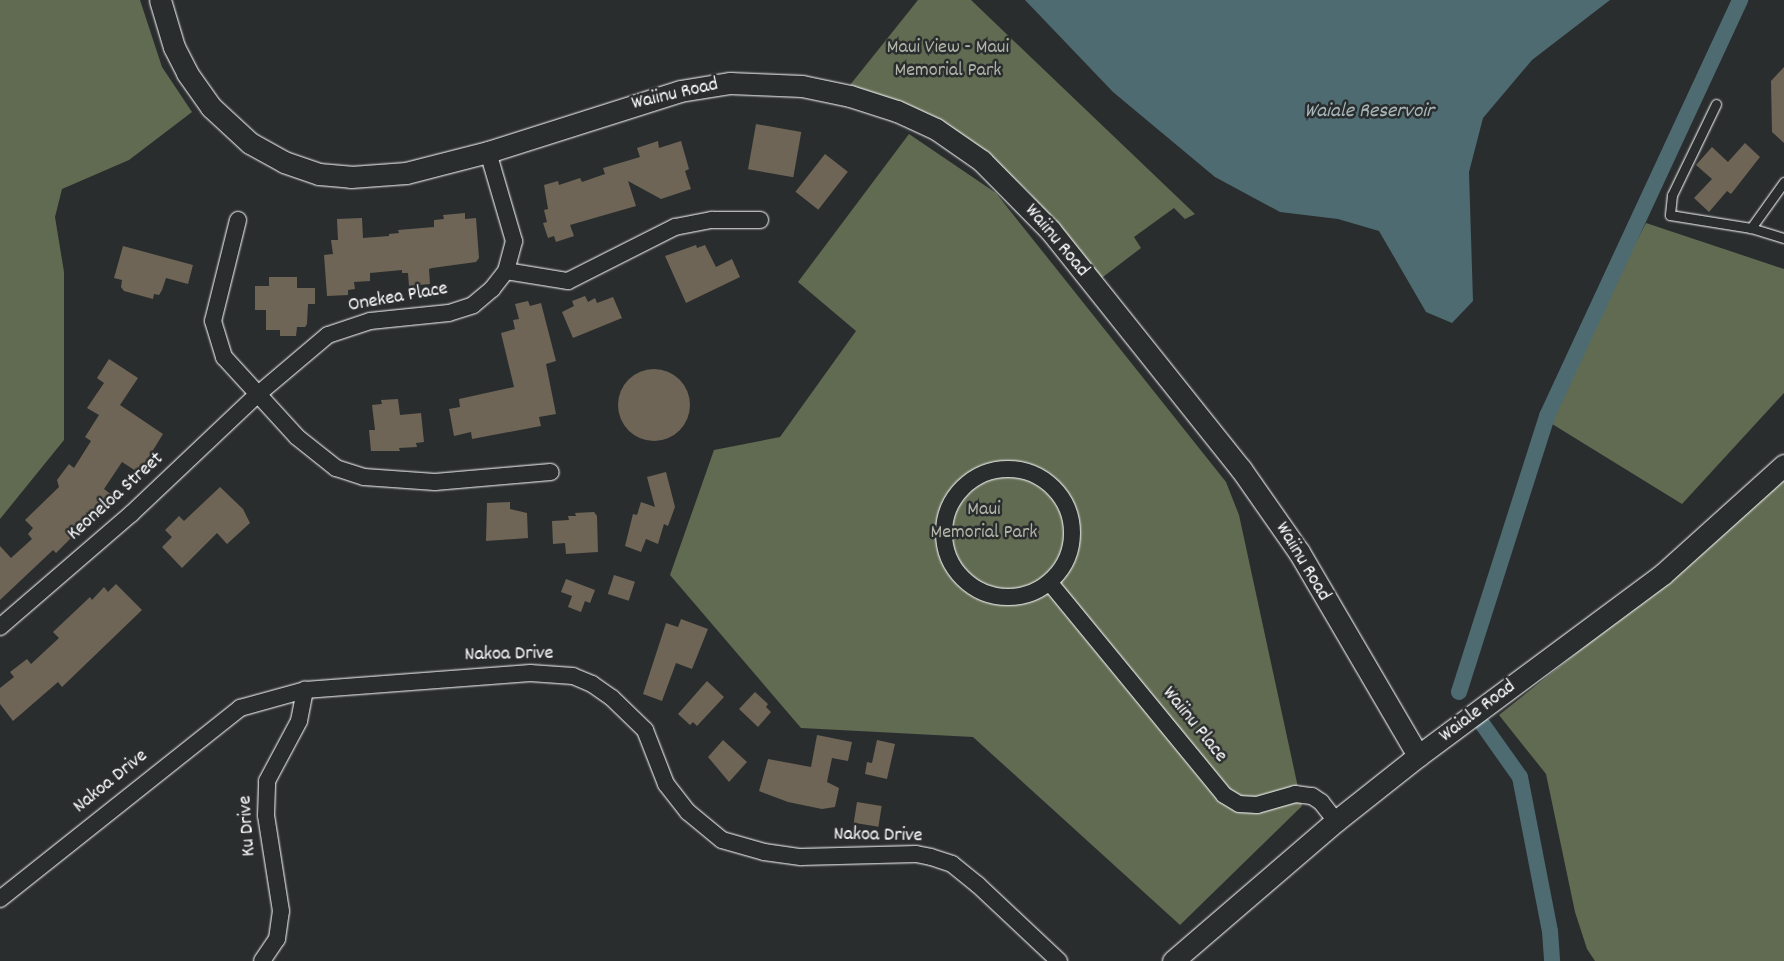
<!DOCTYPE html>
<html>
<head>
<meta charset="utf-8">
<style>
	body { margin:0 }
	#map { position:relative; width:1784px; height:961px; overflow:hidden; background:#2a2d2e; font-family:Dekko,sans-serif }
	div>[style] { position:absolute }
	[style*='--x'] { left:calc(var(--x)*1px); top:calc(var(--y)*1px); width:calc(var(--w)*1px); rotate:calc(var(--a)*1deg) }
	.green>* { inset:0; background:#616b52 }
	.water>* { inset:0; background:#4e6b71 }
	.canal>* { height:16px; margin:-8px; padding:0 8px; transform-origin:8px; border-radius:8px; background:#4e6b71 }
	.building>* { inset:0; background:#6e6556; transform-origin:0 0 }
	.round { border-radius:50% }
	.roads { filter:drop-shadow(0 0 1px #fff) drop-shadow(0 0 1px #fff) }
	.service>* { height:9px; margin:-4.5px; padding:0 4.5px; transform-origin:4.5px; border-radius:4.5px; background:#2a2d2e }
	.minor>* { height:16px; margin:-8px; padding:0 8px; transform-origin:8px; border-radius:8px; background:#2a2d2e }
	.minor>.ring { margin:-8px; padding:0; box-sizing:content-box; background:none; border:16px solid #2a2d2e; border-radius:50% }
	.tertiary>* { height:21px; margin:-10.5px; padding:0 10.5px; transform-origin:10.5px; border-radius:10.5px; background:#2a2d2e }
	span { translate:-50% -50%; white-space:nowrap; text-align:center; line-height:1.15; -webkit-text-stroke:5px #2a2d2e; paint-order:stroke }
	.park-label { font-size:20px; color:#b0b5a8 }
	.street-label { font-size:20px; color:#fff }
	.water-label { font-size:21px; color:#a6b5b8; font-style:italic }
</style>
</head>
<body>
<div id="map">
	<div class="green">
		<i style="clip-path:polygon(0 0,140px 0,162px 67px,192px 112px,129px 160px,62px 189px,55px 217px,64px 272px,64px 440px,0 519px)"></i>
		<i style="clip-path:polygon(918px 0,971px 0,1195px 214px,1185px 219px,1174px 208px,1134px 237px,1141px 248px,1099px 280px,1029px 192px,994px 160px,901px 104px,850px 85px)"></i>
		<i style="clip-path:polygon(909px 134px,996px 193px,1226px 482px,1239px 515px,1302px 806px,1180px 925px,973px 737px,801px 728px,670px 575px,714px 450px,780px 437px,856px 331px,798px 282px)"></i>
		<i style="clip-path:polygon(1646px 223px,1784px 269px,1784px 393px,1682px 504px,1544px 419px)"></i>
		<i style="clip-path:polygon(1784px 472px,1784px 961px,1595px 961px,1587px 949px,1575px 912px,1546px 774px,1499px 715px,1668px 580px)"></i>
	</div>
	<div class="water">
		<i style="clip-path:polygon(1025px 0,1610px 0,1532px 60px,1483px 118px,1469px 172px,1473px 301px,1452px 323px,1426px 312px,1379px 231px,1338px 219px,1280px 212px,1215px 177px,1113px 92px)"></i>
	</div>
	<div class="canal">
		<i style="--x:1459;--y:692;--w:290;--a:-72.3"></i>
		<i style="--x:1547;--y:416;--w:459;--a:-65.1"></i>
		<i style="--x:1481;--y:722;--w:67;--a:54.7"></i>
		<i style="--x:1520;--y:777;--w:157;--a:79"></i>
		<i style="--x:1550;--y:931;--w:30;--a:86"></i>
	</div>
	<div class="building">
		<i style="clip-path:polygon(1784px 67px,1784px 143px,1772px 132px,1771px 81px)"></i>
		<i style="left:756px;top:124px;width:46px;height:46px;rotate:10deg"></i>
		<i style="clip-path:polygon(658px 141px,659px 148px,681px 141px,689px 169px,685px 171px,691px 189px,661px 199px,628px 181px,636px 206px,570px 225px,574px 236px,556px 242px,554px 236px,548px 238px,543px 223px,547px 222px,544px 210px,548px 209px,544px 185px,558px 181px,559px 185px,580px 178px,582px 182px,605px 174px,603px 168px,640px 157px,637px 148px)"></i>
		<i style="clip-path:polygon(1745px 143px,1760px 157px,1731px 194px,1727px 191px,1709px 212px,1694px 198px,1712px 179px,1696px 165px,1712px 147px,1728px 162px)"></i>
		<i style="left:825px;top:154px;width:29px;height:48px;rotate:38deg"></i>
		<i style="clip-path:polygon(465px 213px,465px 219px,476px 218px,479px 258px,476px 262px,432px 268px,429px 269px,430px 284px,409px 286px,408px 273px,402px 273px,402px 270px,370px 273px,370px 281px,354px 282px,355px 289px,348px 290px,348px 295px,327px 296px,324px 255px,333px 254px,331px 240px,338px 240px,337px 219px,362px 218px,363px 238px,389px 236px,389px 234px,399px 233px,398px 230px,434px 227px,434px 220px,444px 219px,443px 215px)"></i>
		<i style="clip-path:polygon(696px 245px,697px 248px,705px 245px,716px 267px,732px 259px,740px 277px,686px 303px,665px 256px)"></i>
		<i style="clip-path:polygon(123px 246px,193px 265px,188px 284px,166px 278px,162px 290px,159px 295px,154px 294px,153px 299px,124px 291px,121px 287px,122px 280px,114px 278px)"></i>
		<i style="clip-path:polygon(269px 277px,297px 277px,297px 288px,315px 288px,315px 304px,308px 304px,307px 324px,305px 327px,297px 327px,296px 336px,280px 336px,280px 330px,266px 330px,266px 310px,255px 310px,255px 286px,269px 286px)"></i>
		<i style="clip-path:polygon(585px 296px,588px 302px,595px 298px,597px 303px,613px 297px,622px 318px,573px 338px,562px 312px,574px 306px,572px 301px)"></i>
		<i style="clip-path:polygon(528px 301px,530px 306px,541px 303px,556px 361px,546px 364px,556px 414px,539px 417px,541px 426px,472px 439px,471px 432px,454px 436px,449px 409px,460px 407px,459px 399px,514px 387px,501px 333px,515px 329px,513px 320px,519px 319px,515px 304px)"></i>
		<i style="clip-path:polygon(109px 359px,138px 378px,120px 405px,163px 434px,139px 473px,122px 462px,104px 489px,112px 495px,95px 517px,89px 512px,72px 537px,56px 553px,53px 550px,0 600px,0 546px,11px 558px,32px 539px,28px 534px,33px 528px,25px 520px,59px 487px,57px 480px,69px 464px,74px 468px,91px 441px,85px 437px,99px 415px,87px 408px,104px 383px,97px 378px)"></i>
		<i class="round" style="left:618px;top:369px;width:72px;height:72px"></i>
		<i style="clip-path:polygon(398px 399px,400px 415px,421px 413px,424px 442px,416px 443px,417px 447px,399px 448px,400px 451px,371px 451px,369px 430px,375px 430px,372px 405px,382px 404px,381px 400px)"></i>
		<i style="clip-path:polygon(666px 472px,675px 507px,668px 526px,664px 524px,658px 544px,646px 539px,641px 552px,625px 546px,633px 514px,637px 515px,641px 502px,655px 507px,647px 477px)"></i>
		<i style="clip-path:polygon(220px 487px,243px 509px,250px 523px,227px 544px,217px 533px,182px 568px,162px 547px,172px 537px,165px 530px,179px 516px,184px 521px)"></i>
		<i style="clip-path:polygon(510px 502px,510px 509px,527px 513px,528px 538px,486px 541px,487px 503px)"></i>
		<i style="clip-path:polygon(594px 512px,597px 516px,598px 552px,566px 554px,565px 543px,553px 544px,552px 521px,569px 520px,568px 516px,576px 516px,575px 513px)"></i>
		<i style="left:614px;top:575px;width:22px;height:20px;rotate:18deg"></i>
		<i style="clip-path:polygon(566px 579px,595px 590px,590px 603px,585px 601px,581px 612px,568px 607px,572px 596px,561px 592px)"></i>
		<i style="clip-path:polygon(116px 584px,142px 610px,62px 687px,58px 682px,13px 721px,0 704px,0 688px,14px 677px,10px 672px,27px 659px,31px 664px,59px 638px,53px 632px,90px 597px,92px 600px,104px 587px,108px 592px)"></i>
		<i style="clip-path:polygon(681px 619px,708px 629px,692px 669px,676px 663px,662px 701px,643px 694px,666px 623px,678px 627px)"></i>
		<i style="clip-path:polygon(707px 681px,724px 697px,697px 726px,693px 722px,690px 725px,678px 714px)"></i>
		<i style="clip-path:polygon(755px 692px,768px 704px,766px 707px,771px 712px,758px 727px,739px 709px)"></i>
		<i style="clip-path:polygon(817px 735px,852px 742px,848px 761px,832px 758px,827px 782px,839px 788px,835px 807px,822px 809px,788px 802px,759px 791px,768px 759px,811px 767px)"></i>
		<i style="clip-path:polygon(723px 740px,747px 762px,729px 782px,708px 757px)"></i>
		<i style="clip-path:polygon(877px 740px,895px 744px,887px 779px,865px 774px,867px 762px,872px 763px)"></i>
		<i style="left:857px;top:802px;width:25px;height:21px;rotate:9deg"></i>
	</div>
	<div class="roads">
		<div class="service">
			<i style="--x:1716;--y:104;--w:101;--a:115.8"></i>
			<i style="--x:1672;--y:195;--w:20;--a:96"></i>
			<i style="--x:1670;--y:215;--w:82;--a:9.1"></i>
			<i style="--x:1784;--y:182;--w:57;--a:125.7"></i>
			<i style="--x:1751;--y:228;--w:34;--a:17"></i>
		</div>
		<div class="minor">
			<i style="--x:238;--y:220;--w:104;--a:103.9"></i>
			<i style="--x:213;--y:321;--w:38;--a:73"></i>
			<i style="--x:224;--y:357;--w:108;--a:47.6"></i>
			<i style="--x:297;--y:437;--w:50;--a:38.5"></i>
			<i style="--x:336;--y:468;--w:29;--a:18"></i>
			<i style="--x:364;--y:477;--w:71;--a:4"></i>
			<i style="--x:435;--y:482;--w:116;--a:-4.9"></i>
			<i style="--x:506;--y:271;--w:63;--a:9.2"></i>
			<i style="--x:568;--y:281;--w:120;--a:-26.8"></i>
			<i style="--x:675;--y:227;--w:38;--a:-11"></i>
			<i style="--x:712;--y:220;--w:48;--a:0"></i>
			<i class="ring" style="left:944px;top:469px;width:112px;height:112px"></i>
			<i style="--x:1050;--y:583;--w:274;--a:50.6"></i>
			<i style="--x:1224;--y:795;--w:17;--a:31"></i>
			<i style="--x:1239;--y:804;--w:18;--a:3"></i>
			<i style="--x:1257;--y:805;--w:40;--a:-16"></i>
			<i style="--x:1295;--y:794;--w:17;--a:7"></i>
			<i style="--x:1312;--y:796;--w:11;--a:34"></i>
			<i style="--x:1321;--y:802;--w:24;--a:52"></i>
			<i style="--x:0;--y:627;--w:173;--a:-40.8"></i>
			<i style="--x:131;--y:514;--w:173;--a:-43.4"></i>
			<i style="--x:257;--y:395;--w:93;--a:-40.2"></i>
			<i style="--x:328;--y:335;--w:44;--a:-18.4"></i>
			<i style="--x:370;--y:321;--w:79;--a:-5.8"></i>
			<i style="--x:449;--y:313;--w:25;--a:-18"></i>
			<i style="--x:473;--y:305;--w:25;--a:-40"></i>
			<i style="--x:492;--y:289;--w:23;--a:-52"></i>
			<i style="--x:506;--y:271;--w:31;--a:-75"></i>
			<i style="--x:514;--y:241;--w:93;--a:-106.3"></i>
			<i style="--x:0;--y:899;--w:307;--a:-38.5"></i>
			<i style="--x:240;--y:708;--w:67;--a:-15.5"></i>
			<i style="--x:305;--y:690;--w:226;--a:-4.3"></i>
			<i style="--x:530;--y:673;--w:43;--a:4"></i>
			<i style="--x:573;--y:676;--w:21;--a:23"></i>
			<i style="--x:592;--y:684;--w:24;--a:35"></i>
			<i style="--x:612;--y:698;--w:46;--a:44.1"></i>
			<i style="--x:645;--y:730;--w:58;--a:68.7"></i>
			<i style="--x:666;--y:784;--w:36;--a:52"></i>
			<i style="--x:688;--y:812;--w:44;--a:39.5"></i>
			<i style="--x:722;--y:840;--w:44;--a:15.9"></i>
			<i style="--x:764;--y:852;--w:37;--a:8"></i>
			<i style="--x:801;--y:857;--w:115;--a:-1.5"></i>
			<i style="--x:916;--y:854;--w:15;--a:11"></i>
			<i style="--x:931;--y:857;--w:22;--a:18"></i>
			<i style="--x:952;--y:864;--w:33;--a:39"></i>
			<i style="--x:978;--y:885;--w:111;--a:43.2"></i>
			<i style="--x:262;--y:961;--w:27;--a:-56"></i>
			<i style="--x:277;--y:939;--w:28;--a:-82"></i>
			<i style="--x:281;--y:911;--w:97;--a:-98.9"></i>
			<i style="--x:266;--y:815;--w:34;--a:-88"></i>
			<i style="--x:267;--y:781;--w:68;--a:-61.9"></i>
			<i style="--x:299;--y:721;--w:32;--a:-79"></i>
		</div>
		<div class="tertiary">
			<i style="--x:160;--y:0;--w:49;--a:73.4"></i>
			<i style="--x:174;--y:47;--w:29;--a:63"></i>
			<i style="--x:187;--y:73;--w:42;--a:54.8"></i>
			<i style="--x:211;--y:107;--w:53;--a:42.7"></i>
			<i style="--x:250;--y:143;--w:39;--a:29"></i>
			<i style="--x:284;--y:162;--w:37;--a:19"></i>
			<i style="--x:319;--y:174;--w:32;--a:5"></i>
			<i style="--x:351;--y:177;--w:55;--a:-4.2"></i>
			<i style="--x:406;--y:173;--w:85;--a:-14.4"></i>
			<i style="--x:488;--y:152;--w:201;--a:-17.6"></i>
			<i style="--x:680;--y:91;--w:51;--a:-9.1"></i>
			<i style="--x:730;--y:83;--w:72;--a:2.4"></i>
			<i style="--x:802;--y:86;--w:49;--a:11.8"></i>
			<i style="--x:850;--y:96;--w:49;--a:17.7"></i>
			<i style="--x:897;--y:111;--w:43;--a:24.8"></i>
			<i style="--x:936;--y:129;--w:56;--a:34.8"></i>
			<i style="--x:982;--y:161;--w:97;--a:45.4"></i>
			<i style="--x:1050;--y:230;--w:306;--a:51.4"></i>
			<i style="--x:1241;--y:469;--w:101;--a:55.1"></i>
			<i style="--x:1299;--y:552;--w:236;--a:59.7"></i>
			<i style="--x:1173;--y:961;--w:215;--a:-40.7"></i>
			<i style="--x:1336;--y:821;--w:105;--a:-38.4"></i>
			<i style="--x:1418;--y:756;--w:305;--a:-36.6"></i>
			<i style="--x:1663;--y:574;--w:163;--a:-42"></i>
		</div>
	</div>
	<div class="park-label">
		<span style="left:948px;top:60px">Maui View - Maui<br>Memorial Park</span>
		<span style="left:984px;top:522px">Maui<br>Memorial Park</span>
	</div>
	<div class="street-label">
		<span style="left:675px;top:95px;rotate:-13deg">Waiinu Road</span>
		<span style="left:1056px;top:241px;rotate:50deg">Waiinu Road</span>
		<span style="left:398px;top:298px;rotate:-10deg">Onekea Place</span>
		<span style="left:116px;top:497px;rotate:-42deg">Keoneloa Street</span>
		<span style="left:1302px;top:562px;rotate:59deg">Waiinu Road</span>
		<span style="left:509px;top:655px;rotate:-1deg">Nakoa Drive</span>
		<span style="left:1478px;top:712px;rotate:-37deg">Waiale Road</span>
		<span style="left:1194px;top:725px;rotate:51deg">Waiinu Place</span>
		<span style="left:111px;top:782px;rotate:-39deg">Nakoa Drive</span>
		<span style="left:248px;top:826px;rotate:-94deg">Ku Drive</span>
		<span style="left:878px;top:836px;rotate:1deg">Nakoa Drive</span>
	</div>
	<div class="water-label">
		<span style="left:1369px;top:112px">Waiale Reservoir</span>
	</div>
</div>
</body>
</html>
